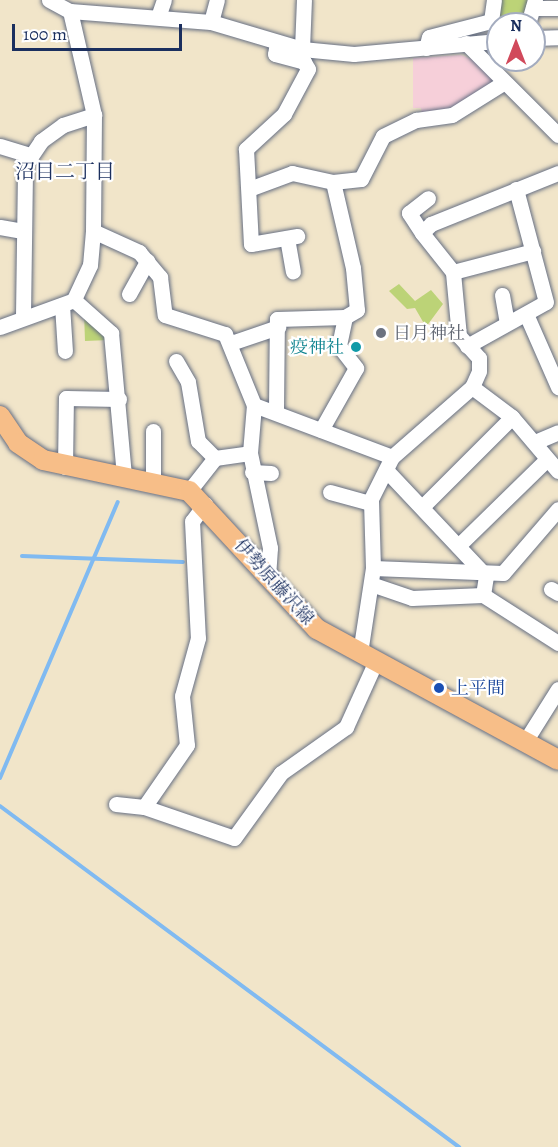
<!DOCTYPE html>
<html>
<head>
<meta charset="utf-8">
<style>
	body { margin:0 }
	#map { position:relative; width:558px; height:1147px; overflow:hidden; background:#f1e5c9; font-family:Alegreya,"Noto Serif JP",serif }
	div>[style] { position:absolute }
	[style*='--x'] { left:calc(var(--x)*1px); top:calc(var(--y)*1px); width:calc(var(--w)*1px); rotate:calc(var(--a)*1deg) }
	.built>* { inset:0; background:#f6cfd9 }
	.green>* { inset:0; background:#bcd377 }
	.stream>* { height:4px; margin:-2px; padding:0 2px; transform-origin:2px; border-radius:2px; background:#80baf1 }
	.roads { filter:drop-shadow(0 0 2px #666f83) drop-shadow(0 0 2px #666f83) }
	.minor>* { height:15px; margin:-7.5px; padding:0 7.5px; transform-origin:7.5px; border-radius:7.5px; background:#fff }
	.major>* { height:20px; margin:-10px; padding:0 10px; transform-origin:10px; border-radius:10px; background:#f7be88 }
	.dots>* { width:16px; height:16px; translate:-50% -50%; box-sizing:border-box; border:3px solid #fff; border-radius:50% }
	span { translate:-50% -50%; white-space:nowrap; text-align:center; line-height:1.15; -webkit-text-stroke:4.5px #fff; paint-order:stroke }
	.worship-label { font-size:18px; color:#5b616d }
	.left { translate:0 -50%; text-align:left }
	.culture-label { font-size:18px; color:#0d838f }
	.right { translate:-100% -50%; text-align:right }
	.street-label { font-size:18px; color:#1b2f5e }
	.transit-label { font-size:18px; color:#164399 }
	.neighbourhood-label { font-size:20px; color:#1b2f5e }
	.north { position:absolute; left:486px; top:12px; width:60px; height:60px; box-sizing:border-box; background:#fff; border:2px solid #a4acbf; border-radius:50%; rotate:0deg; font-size:16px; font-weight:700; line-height:24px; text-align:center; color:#1b2f5e }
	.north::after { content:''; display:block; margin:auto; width:21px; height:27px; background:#d1495b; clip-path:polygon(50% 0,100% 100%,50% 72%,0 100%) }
	.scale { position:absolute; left:12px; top:24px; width:170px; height:27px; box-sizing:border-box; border:3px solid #1b2f5e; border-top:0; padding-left:8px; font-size:18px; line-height:21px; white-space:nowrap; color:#1b2f5e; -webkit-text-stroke:4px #fff; paint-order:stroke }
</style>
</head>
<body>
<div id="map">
	<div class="built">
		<i style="clip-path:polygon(461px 55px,479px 62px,498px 82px,451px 112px,422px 114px,421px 108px,413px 108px,413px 58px)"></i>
	</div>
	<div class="green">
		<i style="clip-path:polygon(499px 0,528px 0,522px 21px,470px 33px)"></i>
		<i style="clip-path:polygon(399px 284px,415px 301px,431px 290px,443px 304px,426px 327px,415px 308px,407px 309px,389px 291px)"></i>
		<i style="clip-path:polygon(84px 312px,109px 340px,85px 341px)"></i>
	</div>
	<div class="stream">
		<i style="--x:22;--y:556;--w:161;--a:2.1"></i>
		<i style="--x:0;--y:778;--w:300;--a:-66.9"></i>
		<i style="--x:0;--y:806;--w:572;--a:36.61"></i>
	</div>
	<div class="roads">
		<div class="minor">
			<i style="--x:49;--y:0;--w:24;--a:28"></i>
			<i style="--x:70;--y:11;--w:141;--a:4.5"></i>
			<i style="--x:211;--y:22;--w:95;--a:16.5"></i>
			<i style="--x:302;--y:49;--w:52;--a:5.5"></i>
			<i style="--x:354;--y:54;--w:145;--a:-5.2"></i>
			<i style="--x:533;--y:8;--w:25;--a:0"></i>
			<i style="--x:70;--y:11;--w:107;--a:77"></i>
			<i style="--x:94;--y:115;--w:116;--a:90.5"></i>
			<i style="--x:93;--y:231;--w:34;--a:95"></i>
			<i style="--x:90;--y:265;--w:38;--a:115"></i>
			<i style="--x:74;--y:300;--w:50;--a:41.7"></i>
			<i style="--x:111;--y:333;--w:143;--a:84.8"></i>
			<i style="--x:158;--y:17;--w:18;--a:-71"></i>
			<i style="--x:211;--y:22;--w:23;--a:-75"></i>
			<i style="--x:528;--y:24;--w:25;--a:-74"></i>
			<i style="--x:534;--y:38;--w:24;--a:-2"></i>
			<i style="--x:277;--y:42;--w:12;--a:99"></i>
			<i style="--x:275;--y:54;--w:30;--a:15"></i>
			<i style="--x:304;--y:62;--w:8;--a:60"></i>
			<i style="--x:308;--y:69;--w:51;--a:118.1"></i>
			<i style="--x:284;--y:114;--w:52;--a:137.4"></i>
			<i style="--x:246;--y:149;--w:95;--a:87"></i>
			<i style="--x:251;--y:244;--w:47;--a:-9.9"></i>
			<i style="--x:466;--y:43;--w:130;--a:45"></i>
			<i style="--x:426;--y:48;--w:11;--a:-75"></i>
			<i style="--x:429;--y:37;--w:64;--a:-14.5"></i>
			<i style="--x:491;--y:21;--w:21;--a:-82"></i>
			<i style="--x:302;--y:49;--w:49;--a:-87.7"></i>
			<i style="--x:0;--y:146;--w:30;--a:17"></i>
			<i style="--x:333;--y:182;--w:28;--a:-6"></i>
			<i style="--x:361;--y:179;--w:48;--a:-62.9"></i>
			<i style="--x:383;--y:136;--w:37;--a:-26"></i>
			<i style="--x:416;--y:120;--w:36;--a:-8"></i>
			<i style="--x:452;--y:115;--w:60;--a:-32.1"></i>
			<i style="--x:249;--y:189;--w:46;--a:-20.4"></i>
			<i style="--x:292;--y:173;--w:42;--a:12.4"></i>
			<i style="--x:333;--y:182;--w:88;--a:76.9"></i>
			<i style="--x:353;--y:268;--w:42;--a:84.6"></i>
			<i style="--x:357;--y:310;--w:14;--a:150"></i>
			<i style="--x:0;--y:227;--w:23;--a:10"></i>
			<i style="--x:93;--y:231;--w:51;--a:24.5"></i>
			<i style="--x:139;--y:252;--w:33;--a:50"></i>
			<i style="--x:160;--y:277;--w:38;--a:83"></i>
			<i style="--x:165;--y:315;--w:63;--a:17.6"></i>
			<i style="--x:225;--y:334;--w:77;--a:67.8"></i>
			<i style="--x:254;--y:405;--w:147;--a:20.6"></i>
			<i style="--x:422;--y:233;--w:24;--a:-123"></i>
			<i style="--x:409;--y:213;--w:24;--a:-38"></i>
			<i style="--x:287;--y:238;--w:34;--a:80"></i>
			<i style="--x:453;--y:272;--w:83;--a:-14.7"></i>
			<i style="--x:129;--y:294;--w:38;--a:-61"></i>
			<i style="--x:502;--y:295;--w:27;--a:80"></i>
			<i style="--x:62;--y:305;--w:46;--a:86.3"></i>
			<i style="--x:526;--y:314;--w:80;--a:66.3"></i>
			<i style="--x:23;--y:315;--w:150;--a:-89.2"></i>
			<i style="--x:25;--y:165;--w:29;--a:-56"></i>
			<i style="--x:41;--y:141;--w:27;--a:-36"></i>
			<i style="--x:63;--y:125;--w:33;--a:-18"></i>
			<i style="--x:0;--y:327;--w:79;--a:-20"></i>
			<i style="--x:231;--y:343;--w:50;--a:-18.8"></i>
			<i style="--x:467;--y:346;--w:90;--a:-29.1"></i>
			<i style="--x:546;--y:302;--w:117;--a:-104.9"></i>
			<i style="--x:176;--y:361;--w:24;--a:60"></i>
			<i style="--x:188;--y:382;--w:60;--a:80.4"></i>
			<i style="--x:198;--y:441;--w:24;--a:45"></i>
			<i style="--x:472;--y:387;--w:50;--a:36.9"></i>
			<i style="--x:512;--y:417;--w:71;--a:49.6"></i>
			<i style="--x:254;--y:405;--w:48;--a:94.8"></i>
			<i style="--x:250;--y:453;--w:97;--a:78.1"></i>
			<i style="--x:270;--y:548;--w:27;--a:94"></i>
			<i style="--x:276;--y:409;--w:90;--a:-89.4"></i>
			<i style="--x:277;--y:319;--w:68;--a:-1.7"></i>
			<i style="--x:345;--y:317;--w:30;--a:102"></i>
			<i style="--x:339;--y:346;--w:28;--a:52"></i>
			<i style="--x:356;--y:368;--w:71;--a:119.4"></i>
			<i style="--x:153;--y:431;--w:48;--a:90"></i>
			<i style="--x:535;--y:442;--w:25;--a:-23"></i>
			<i style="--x:65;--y:467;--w:69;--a:-89.2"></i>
			<i style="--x:66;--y:398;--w:53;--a:1.1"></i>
			<i style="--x:386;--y:470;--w:146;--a:46.7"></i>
			<i style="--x:486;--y:576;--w:19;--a:99"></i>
			<i style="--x:483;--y:595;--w:89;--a:32.6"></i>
			<i style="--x:252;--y:472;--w:19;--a:3"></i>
			<i style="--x:189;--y:491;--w:42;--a:-51.8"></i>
			<i style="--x:215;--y:458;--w:35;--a:-8"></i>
			<i style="--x:330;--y:492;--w:41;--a:15.4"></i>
			<i style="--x:205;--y:504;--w:21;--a:127"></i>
			<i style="--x:192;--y:521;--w:117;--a:87.1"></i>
			<i style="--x:198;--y:638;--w:60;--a:105.4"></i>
			<i style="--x:182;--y:696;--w:49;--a:84.2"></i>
			<i style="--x:187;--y:745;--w:75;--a:124.7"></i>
			<i style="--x:144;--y:807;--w:95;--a:19"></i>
			<i style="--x:234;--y:838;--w:80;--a:-54.1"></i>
			<i style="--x:281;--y:773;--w:80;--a:-35.3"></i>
			<i style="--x:346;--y:727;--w:72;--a:-65.6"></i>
			<i style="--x:422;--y:507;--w:127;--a:-45"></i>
			<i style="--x:458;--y:546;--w:124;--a:-44.3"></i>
			<i style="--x:373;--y:568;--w:130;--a:2.2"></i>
			<i style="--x:503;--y:573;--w:84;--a:-49.3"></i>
			<i style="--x:371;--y:584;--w:43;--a:18.9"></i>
			<i style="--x:412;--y:598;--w:71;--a:-2.4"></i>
			<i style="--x:551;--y:589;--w:8;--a:30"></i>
			<i style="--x:360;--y:653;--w:86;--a:-81.3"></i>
			<i style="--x:373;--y:568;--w:69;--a:-91.7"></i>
			<i style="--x:371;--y:499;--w:47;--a:-63.4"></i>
			<i style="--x:392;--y:457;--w:106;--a:-41.2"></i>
			<i style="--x:472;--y:387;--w:17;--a:-66"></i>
			<i style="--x:479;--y:371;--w:13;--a:-90"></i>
			<i style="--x:479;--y:358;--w:30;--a:-132"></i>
			<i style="--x:459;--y:336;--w:64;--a:-95.4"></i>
			<i style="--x:453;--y:272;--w:50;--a:-128.5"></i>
			<i style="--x:422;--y:233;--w:13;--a:-45"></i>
			<i style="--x:431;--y:224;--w:137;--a:-21.9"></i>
			<i style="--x:526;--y:740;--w:60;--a:-57.9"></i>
			<i style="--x:116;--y:804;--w:28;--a:6"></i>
		</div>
		<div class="major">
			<i style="--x:0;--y:416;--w:32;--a:56"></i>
			<i style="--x:18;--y:443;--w:30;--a:34"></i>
			<i style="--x:43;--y:460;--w:149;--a:12"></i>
			<i style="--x:189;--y:491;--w:188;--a:47.2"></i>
			<i style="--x:317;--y:629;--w:274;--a:28.5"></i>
		</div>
	</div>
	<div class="dots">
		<i style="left:381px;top:333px;background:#6b7280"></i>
		<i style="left:356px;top:347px;background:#0f9aa8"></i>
		<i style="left:439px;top:688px;background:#1a4fb4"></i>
	</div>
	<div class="worship-label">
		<span class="left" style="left:393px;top:333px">日月神社</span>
	</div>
	<div class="culture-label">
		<span class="right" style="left:344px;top:347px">疫神社</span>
	</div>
	<div class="street-label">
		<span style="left:274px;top:582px;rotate:48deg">伊勢原藤沢線</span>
	</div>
	<div class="transit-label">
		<span class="left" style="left:451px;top:688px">上平間</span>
	</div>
	<div class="neighbourhood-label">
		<span style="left:65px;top:171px">沼目二丁目</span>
	</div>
	<div class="north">N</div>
	<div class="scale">100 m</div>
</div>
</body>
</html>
